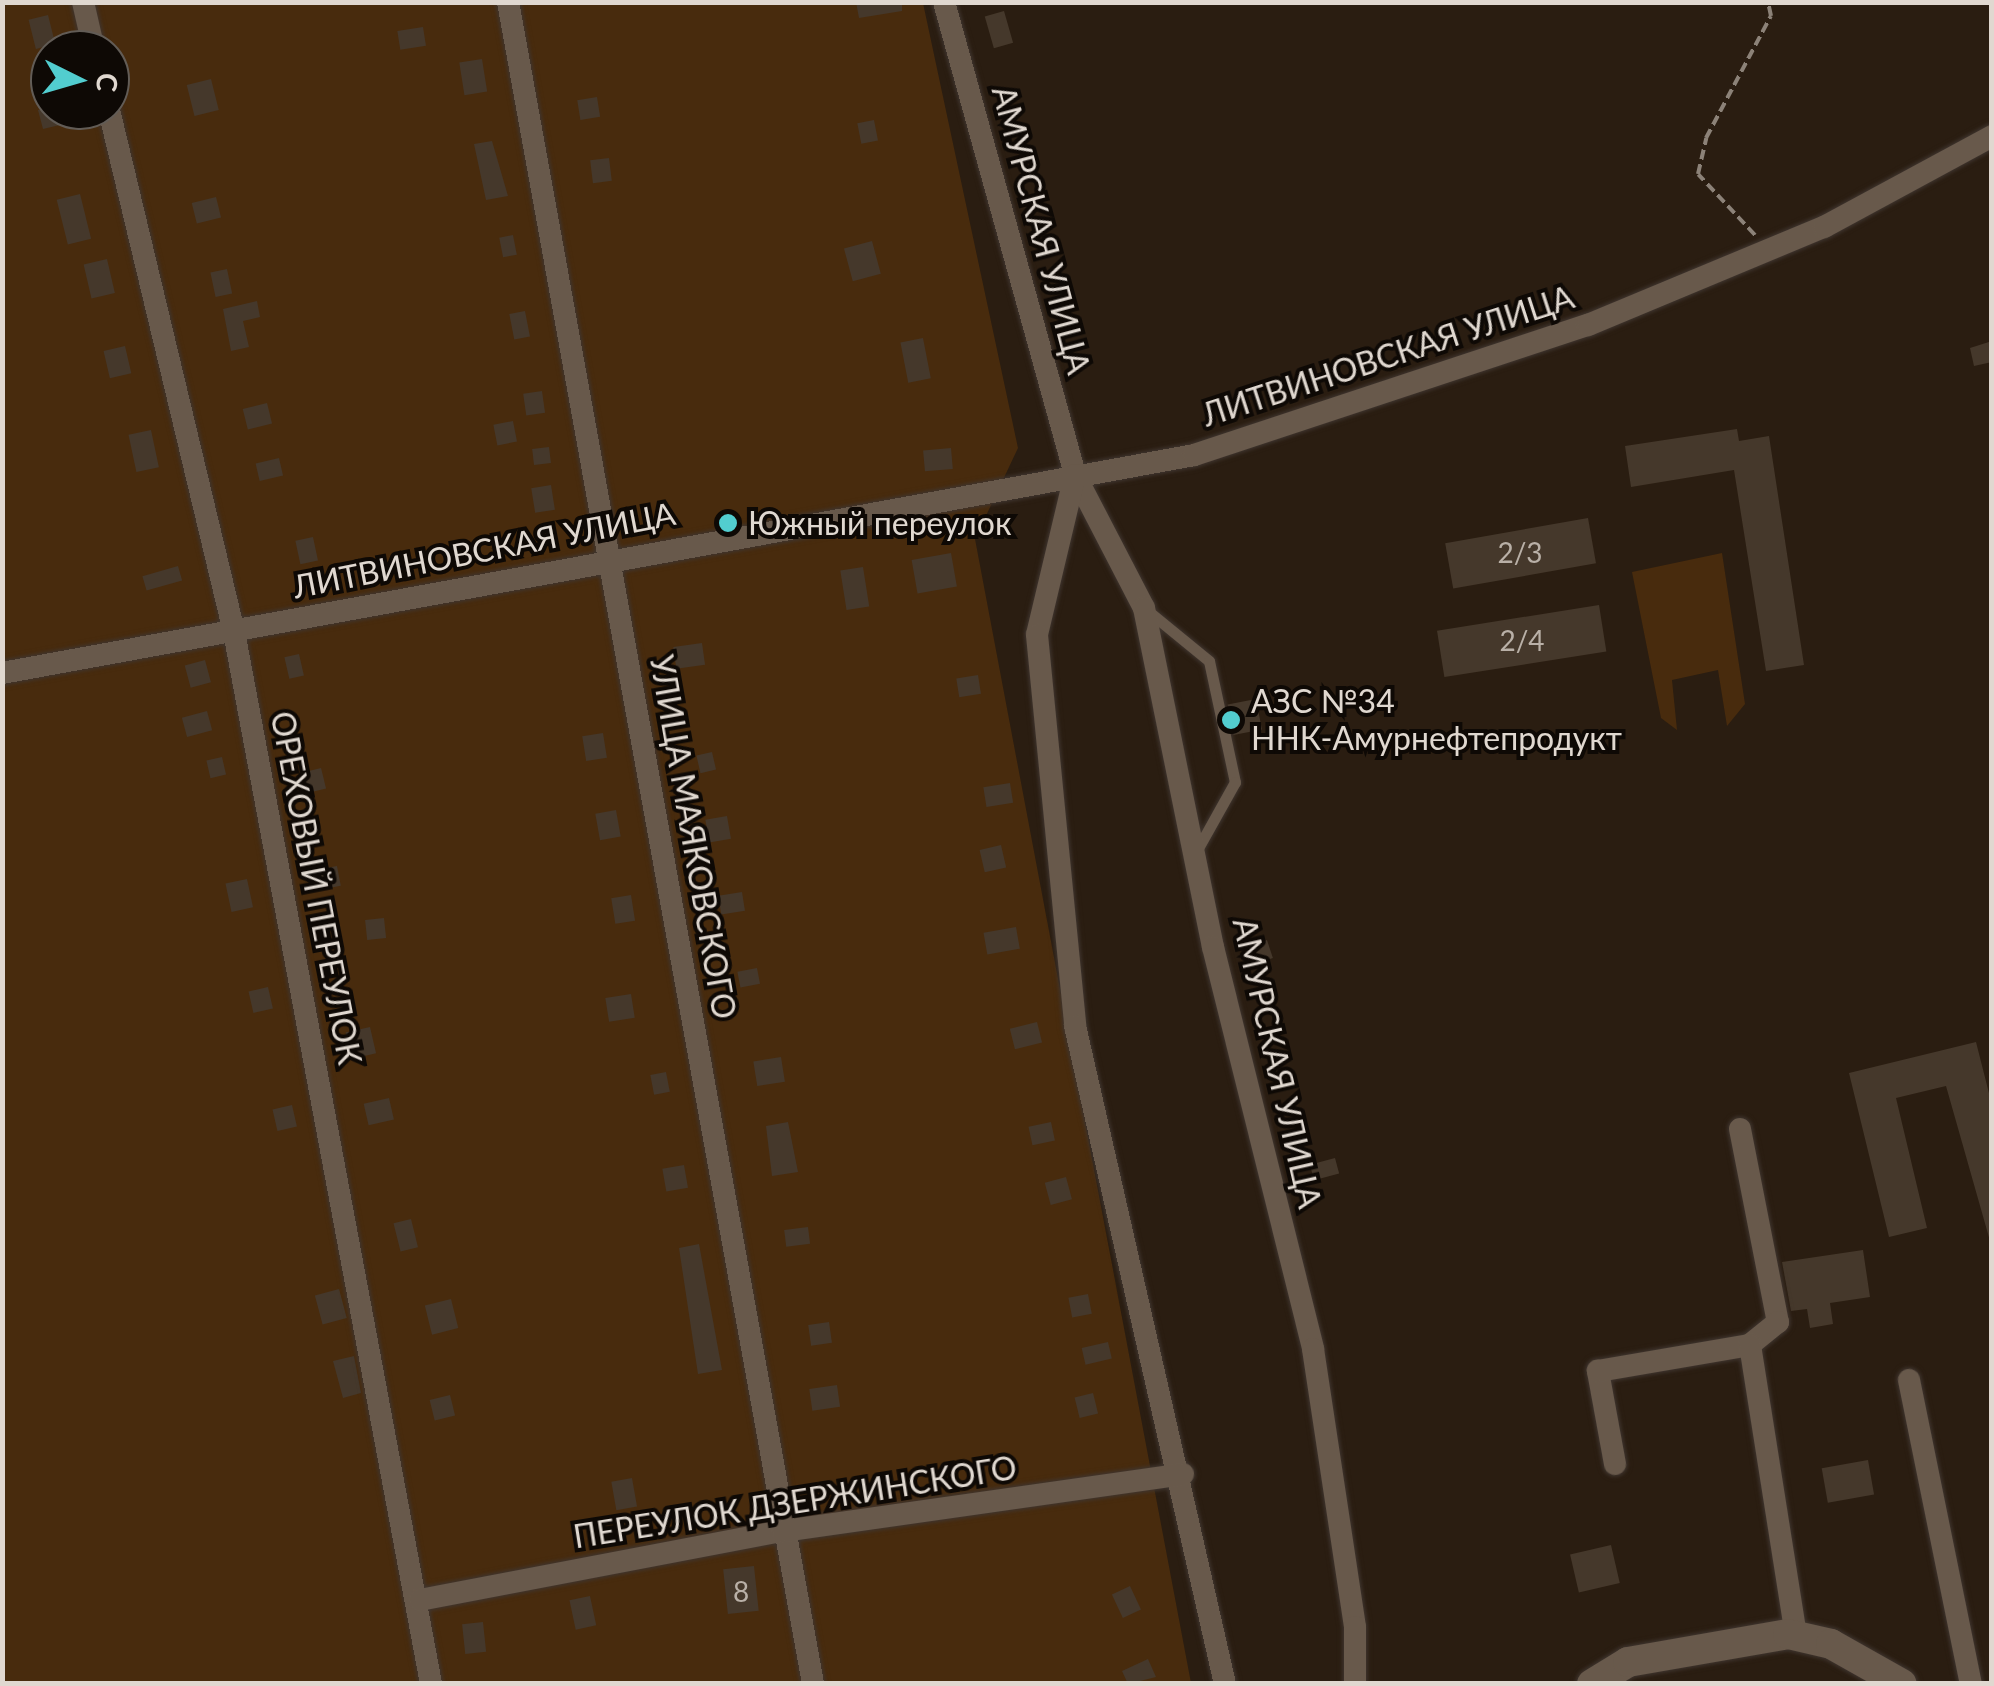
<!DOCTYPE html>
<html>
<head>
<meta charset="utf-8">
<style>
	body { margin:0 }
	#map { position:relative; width:1994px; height:1686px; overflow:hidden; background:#2a1d11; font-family:Lato,sans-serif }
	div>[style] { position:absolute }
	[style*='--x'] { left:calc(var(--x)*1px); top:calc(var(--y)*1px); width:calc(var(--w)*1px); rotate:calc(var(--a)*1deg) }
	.green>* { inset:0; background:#482b0d }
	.building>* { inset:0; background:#45382b; transform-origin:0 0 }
	.path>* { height:4px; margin-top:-2px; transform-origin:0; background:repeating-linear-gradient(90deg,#8c8278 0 10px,transparent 0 15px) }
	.roads { filter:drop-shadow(0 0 2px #3f352f) drop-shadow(0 0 2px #3f352f) }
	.lane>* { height:11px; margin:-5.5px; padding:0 5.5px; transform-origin:5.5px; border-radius:5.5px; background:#68594b }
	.street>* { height:22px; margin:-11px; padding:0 11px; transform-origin:11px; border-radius:11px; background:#68594b }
	.secondary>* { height:30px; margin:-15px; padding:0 15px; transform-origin:15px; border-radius:15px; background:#68594b }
	.dots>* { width:28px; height:28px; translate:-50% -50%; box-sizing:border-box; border:5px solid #0e0905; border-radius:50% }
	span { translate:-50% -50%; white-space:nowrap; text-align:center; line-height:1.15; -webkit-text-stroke:8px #0e0905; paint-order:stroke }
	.number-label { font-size:28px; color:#b9b0a7 }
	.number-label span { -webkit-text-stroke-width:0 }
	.street-label { font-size:32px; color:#e0d8d0 }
	.poi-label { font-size:32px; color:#e0d8d0 }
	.left { translate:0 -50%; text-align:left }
	.frame { position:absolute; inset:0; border:5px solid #e0d8d0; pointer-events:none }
	.north { position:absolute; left:30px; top:30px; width:100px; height:100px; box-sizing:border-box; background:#0e0905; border:2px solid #625c56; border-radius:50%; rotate:95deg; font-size:28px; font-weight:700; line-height:40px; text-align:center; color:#e0d8d0 }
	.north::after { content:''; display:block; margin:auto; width:35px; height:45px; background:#52cdcf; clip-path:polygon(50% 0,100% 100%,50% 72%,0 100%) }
</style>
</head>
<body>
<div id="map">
	<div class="green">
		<i style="clip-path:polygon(evenodd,3px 3px,923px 3px,1018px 448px,975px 539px,1191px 1683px,3px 1684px,3px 3px,50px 50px,110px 50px,110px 110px,50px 110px,50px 50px)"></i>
		<i style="clip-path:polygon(1722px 553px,1745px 704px,1727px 726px,1718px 670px,1672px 680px,1677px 730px,1661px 718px,1632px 572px)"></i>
	</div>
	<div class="building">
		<i style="clip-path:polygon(856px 2px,902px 2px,902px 11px,859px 18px)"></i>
		<i style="left:1004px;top:11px;width:33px;height:20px;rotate:74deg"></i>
		<i style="left:48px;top:15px;width:30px;height:20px;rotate:76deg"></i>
		<i style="left:423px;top:27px;width:19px;height:26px;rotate:81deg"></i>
		<i style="left:482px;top:59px;width:33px;height:23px;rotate:81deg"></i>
		<i style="left:211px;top:79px;width:32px;height:25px;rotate:76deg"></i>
		<i style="left:597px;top:97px;width:20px;height:20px;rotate:81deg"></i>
		<i style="clip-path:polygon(38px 110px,61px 110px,64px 124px,43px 129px)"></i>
		<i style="left:874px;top:120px;width:21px;height:17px;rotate:79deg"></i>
		<i style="clip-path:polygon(492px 141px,508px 196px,486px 200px,474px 144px)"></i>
		<i style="left:609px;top:158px;width:23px;height:19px;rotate:83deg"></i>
		<i style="left:80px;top:194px;width:46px;height:24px;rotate:76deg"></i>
		<i style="left:216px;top:197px;width:21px;height:25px;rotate:76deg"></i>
		<i style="left:513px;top:235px;width:20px;height:14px;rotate:79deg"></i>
		<i style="left:872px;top:241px;width:34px;height:29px;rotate:75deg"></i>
		<i style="left:107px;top:259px;width:35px;height:24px;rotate:77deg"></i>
		<i style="left:227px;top:269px;width:25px;height:17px;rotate:78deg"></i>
		<i style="clip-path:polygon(257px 301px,260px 317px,243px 321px,249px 347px,231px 351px,223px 309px)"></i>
		<i style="left:525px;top:311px;width:26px;height:16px;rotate:79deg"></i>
		<i style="left:923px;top:338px;width:41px;height:23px;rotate:79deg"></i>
		<i style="clip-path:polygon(1992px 341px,1992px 362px,1974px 366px,1970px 348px)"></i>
		<i style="left:125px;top:346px;width:28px;height:22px;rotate:77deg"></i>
		<i style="left:542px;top:391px;width:22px;height:19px;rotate:82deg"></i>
		<i style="left:267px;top:403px;width:21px;height:25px;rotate:76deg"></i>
		<i style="left:513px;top:421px;width:21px;height:20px;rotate:79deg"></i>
		<i style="clip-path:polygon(1737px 429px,1739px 441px,1769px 436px,1804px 665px,1766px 671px,1734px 470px,1631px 487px,1625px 446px)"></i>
		<i style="left:151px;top:430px;width:38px;height:23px;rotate:78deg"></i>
		<i style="left:549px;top:447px;width:16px;height:17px;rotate:83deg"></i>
		<i style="left:951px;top:448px;width:21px;height:28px;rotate:85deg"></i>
		<i style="left:279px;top:458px;width:18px;height:24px;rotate:77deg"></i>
		<i style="left:551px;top:485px;width:25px;height:20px;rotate:81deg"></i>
		<i style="left:1588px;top:518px;width:46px;height:145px;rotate:80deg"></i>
		<i style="left:313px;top:537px;width:24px;height:18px;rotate:78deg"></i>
		<i style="left:951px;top:553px;width:34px;height:40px;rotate:80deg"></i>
		<i style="left:178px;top:566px;width:15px;height:37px;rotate:74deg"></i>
		<i style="left:863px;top:567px;width:40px;height:23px;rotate:81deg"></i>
		<i style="left:1599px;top:605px;width:47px;height:164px;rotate:81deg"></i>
		<i style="left:702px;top:643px;width:22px;height:29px;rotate:82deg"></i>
		<i style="left:299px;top:654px;width:22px;height:15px;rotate:77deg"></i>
		<i style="left:205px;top:660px;width:23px;height:21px;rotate:75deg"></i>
		<i style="left:978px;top:675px;width:19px;height:22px;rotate:81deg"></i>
		<i style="left:1256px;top:699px;width:31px;height:29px;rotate:79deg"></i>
		<i style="left:207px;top:711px;width:20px;height:26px;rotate:75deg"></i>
		<i style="left:603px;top:733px;width:25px;height:21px;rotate:81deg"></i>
		<i style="left:712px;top:752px;width:18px;height:16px;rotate:77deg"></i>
		<i style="left:222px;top:757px;width:18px;height:16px;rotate:77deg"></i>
		<i style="left:321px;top:768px;width:21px;height:21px;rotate:76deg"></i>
		<i style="left:1010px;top:783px;width:20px;height:27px;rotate:81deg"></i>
		<i style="left:616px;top:810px;width:27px;height:21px;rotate:80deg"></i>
		<i style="left:727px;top:816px;width:23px;height:22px;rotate:80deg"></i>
		<i style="left:1001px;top:845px;width:23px;height:22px;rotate:77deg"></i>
		<i style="left:337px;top:866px;width:20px;height:20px;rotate:79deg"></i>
		<i style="left:247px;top:879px;width:29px;height:22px;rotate:78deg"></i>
		<i style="left:742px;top:892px;width:19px;height:24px;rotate:81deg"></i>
		<i style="left:631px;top:895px;width:26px;height:20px;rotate:81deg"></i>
		<i style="left:384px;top:918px;width:20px;height:19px;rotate:84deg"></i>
		<i style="left:1016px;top:927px;width:22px;height:33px;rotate:80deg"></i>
		<i style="left:1267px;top:940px;width:19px;height:20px;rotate:72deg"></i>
		<i style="left:757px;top:968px;width:16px;height:20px;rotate:79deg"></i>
		<i style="left:268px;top:987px;width:22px;height:20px;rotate:77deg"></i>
		<i style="left:631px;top:994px;width:24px;height:26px;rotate:81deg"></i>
		<i style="left:1037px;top:1022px;width:21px;height:28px;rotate:76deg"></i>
		<i style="left:370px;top:1027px;width:27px;height:25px;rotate:77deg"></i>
		<i style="clip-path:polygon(1976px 1042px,1992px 1105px,1992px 1248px,1946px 1086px,1896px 1098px,1927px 1228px,1889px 1237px,1849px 1073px)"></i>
		<i style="left:781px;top:1057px;width:25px;height:28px;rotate:81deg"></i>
		<i style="left:666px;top:1072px;width:20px;height:16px;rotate:79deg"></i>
		<i style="left:389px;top:1098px;width:22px;height:26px;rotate:77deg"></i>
		<i style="left:292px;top:1105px;width:22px;height:20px;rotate:77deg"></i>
		<i style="clip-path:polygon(788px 1122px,798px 1172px,772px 1176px,766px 1126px)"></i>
		<i style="left:1051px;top:1122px;width:19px;height:23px;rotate:78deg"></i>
		<i style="left:1335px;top:1158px;width:16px;height:26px;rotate:75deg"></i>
		<i style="left:684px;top:1165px;width:23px;height:22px;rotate:80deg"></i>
		<i style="left:1066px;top:1177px;width:23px;height:22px;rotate:75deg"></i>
		<i style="left:411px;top:1219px;width:29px;height:18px;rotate:76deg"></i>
		<i style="left:808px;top:1227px;width:17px;height:24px;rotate:83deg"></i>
		<i style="clip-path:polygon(699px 1244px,722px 1370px,698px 1374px,679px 1248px)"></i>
		<i style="clip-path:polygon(1863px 1250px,1870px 1297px,1830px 1303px,1833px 1324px,1810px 1328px,1807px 1309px,1791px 1311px,1782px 1262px)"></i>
		<i style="left:339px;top:1289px;width:30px;height:25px;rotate:75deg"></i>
		<i style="left:1088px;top:1294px;width:20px;height:20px;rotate:79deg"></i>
		<i style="left:451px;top:1299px;width:30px;height:27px;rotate:76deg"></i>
		<i style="left:829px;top:1322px;width:21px;height:21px;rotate:82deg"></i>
		<i style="left:1108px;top:1342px;width:17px;height:27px;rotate:77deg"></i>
		<i style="clip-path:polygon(354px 1356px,361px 1393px,343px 1398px,333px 1361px)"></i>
		<i style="left:837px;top:1385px;width:22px;height:28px;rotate:82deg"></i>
		<i style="left:1093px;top:1393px;width:21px;height:19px;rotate:76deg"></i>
		<i style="left:450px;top:1395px;width:21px;height:21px;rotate:76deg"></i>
		<i style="left:1868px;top:1460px;width:35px;height:47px;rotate:80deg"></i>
		<i style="left:632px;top:1478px;width:29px;height:21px;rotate:80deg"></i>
		<i style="left:1611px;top:1545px;width:39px;height:42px;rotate:77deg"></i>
		<i style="left:754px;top:1566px;width:45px;height:31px;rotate:84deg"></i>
		<i style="left:1130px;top:1586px;width:26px;height:20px;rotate:65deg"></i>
		<i style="left:590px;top:1596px;width:30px;height:21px;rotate:78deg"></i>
		<i style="left:483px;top:1622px;width:30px;height:21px;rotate:84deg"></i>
		<i style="clip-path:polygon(1148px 1659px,1156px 1677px,1128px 1684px,1122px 1671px)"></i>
	</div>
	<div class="path">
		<i style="--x:1755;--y:235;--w:83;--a:-133.1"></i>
		<i style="--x:1698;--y:174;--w:37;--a:-77"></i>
		<i style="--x:1706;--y:138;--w:138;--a:-62"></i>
		<i style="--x:1771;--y:16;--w:14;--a:-102"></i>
	</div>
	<div class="roads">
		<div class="lane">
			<i style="--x:1148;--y:611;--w:79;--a:39.3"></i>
			<i style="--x:1209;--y:661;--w:124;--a:77.9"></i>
			<i style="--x:1235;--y:782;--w:78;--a:119.2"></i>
		</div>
		<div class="street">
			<i style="--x:83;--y:2;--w:49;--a:77.1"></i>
			<i style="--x:508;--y:2;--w:1709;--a:79.72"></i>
			<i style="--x:944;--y:2;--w:491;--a:74.5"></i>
			<i style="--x:1075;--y:475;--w:150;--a:62.6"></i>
			<i style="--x:1144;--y:608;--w:346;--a:78.5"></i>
			<i style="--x:1213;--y:947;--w:414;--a:76"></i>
			<i style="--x:1313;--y:1349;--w:281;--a:81.4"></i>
			<i style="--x:1355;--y:1627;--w:57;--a:90"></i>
			<i style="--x:109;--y:110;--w:537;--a:76.53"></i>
			<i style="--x:234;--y:632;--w:1070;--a:79.39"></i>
			<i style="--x:1075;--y:475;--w:164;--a:103.4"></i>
			<i style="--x:1037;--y:635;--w:393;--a:84.4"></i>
			<i style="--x:1075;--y:1026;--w:675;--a:77.16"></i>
			<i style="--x:2;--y:673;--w:1212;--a:-10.36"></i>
			<i style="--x:1194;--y:455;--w:415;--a:-18.3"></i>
			<i style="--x:1588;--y:325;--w:256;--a:-22.6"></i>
			<i style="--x:1824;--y:227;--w:191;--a:-28.4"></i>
			<i style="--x:1740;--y:1129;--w:197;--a:78.9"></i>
			<i style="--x:1778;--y:1322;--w:36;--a:141"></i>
			<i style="--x:1909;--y:1380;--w:310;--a:78.5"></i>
			<i style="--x:1615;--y:1464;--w:95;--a:-100.4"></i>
			<i style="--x:1598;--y:1371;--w:154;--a:-9.7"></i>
			<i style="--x:1750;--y:1345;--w:295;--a:81"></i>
			<i style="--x:420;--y:1600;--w:369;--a:-10.8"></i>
			<i style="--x:783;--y:1531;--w:404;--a:-8.1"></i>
		</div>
		<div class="secondary">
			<i style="--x:1592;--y:1684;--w:42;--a:-31.4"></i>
			<i style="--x:1628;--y:1662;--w:162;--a:-9.9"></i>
			<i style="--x:1788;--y:1634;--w:44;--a:13.1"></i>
			<i style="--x:1831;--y:1644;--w:81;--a:29.4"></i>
		</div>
	</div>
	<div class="dots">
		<i style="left:728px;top:523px;background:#52cdcf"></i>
		<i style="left:1231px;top:720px;background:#52cdcf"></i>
	</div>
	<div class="number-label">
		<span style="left:1520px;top:552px">2/3</span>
		<span style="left:1522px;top:640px">2/4</span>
		<span style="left:741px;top:1591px">8</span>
	</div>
	<div class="street-label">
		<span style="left:1041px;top:230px;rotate:75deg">АМУРСКАЯ УЛИЦА</span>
		<span style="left:1388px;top:356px;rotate:-18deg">ЛИТВИНОВСКАЯ УЛИЦА</span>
		<span style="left:484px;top:550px;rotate:-11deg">ЛИТВИНОВСКАЯ УЛИЦА</span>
		<span style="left:693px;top:837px;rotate:80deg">УЛИЦА МАЯКОВСКОГО</span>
		<span style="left:316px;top:888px;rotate:79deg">ОРЕХОВЫЙ ПЕРЕУЛОК</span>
		<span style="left:1277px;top:1063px;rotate:77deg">АМУРСКАЯ УЛИЦА</span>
		<span style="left:795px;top:1502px;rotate:-9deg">ПЕРЕУЛОК ДЗЕРЖИНСКОГО</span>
	</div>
	<div class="poi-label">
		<span class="left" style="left:748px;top:523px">Южный переулок</span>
		<span class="left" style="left:1251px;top:720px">АЗС №34<br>ННК-Амурнефтепродукт</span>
	</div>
	<div class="frame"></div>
	<div class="north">С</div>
</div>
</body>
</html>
